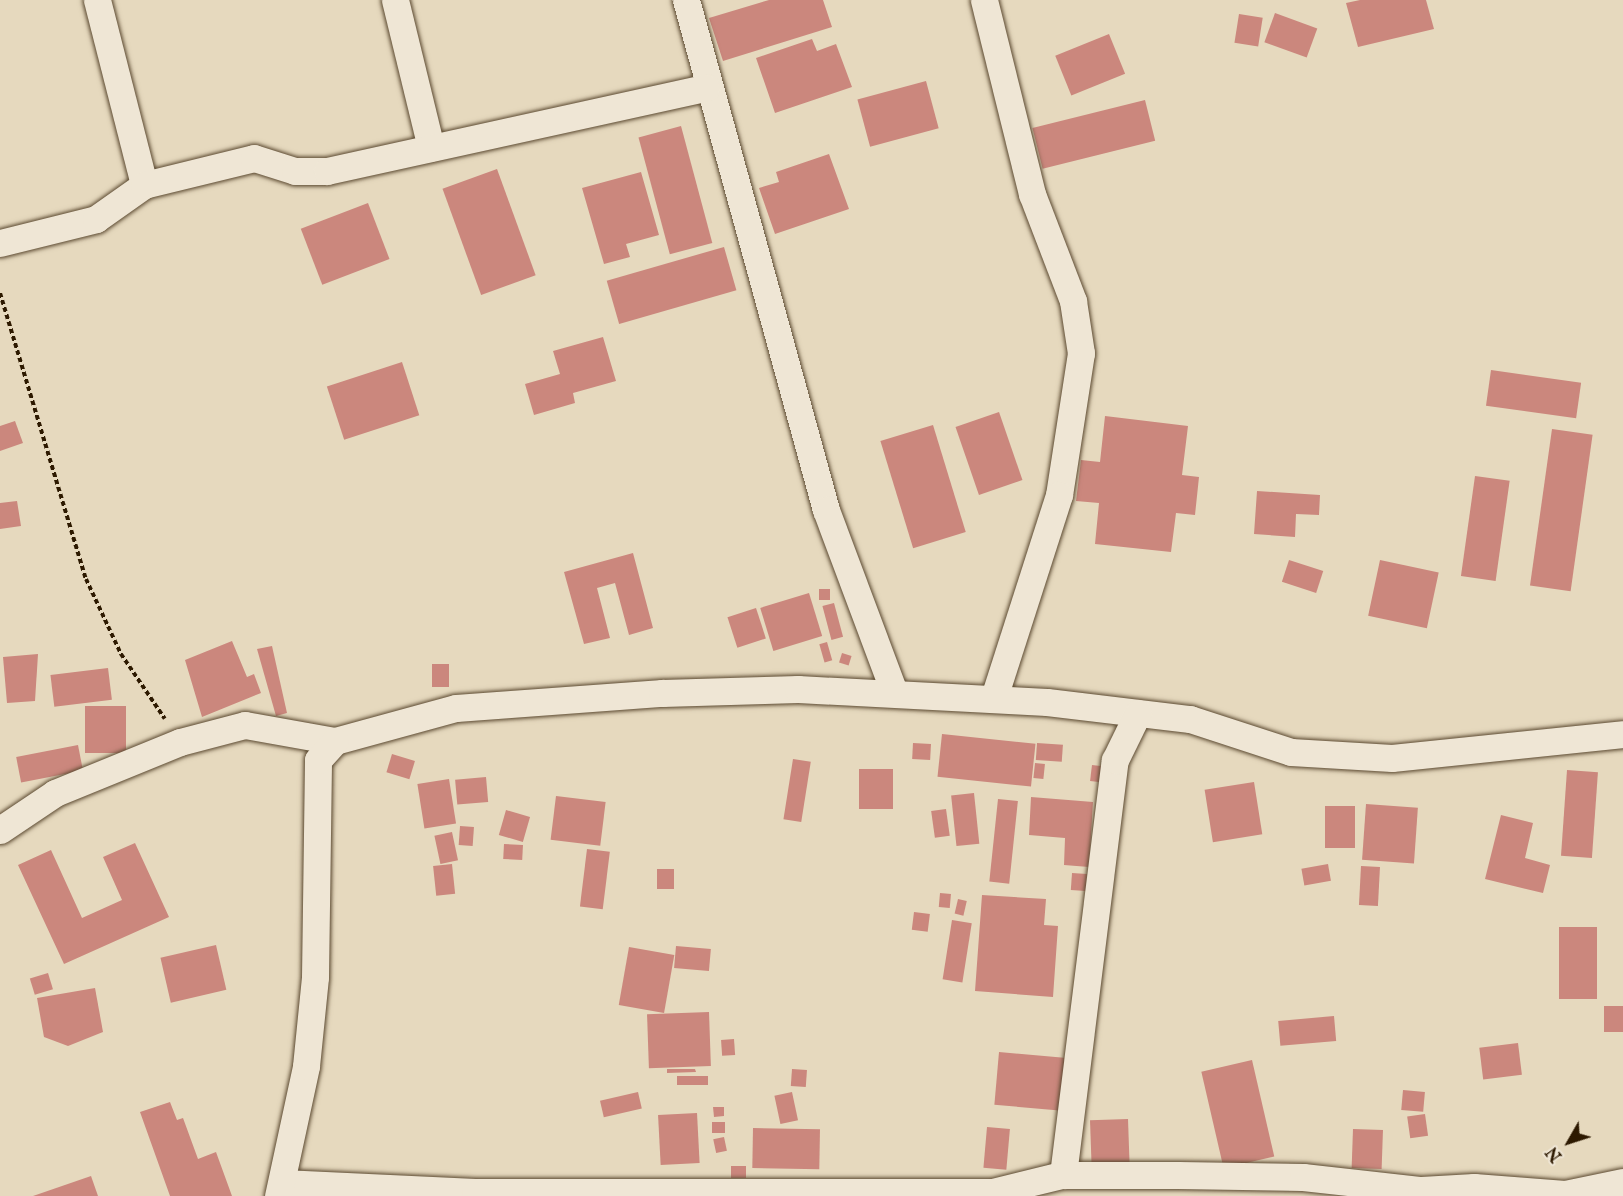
<!DOCTYPE html>
<html>
<head>
<meta charset="utf-8">
<style>
	body { margin:0 }
	#map { position:relative; width:1623px; height:1196px; overflow:hidden; background:#e6d9be; font-family:"IM FELL English",serif }
	div>[style] { position:absolute }
	[style*='--x'] { left:calc(var(--x)*1px); top:calc(var(--y)*1px); width:calc(var(--w)*1px); rotate:calc(var(--a)*1deg) }
	.building>* { inset:0; background:#cb877d; transform-origin:0 0 }
	.path>* { height:4px; margin-top:-2px; transform-origin:0; background:repeating-linear-gradient(90deg,#2d1900 0 4.5px,transparent 0 7.5px) }
	.roads { filter:drop-shadow(0 0 2px #5b4930) drop-shadow(0 0 2px #5b4930) }
	.street>* { height:27px; margin:-13.5px; padding:0 13.5px; transform-origin:13.5px; border-radius:13.5px; background:#efe6d5 }
	span { translate:-50% -50%; white-space:nowrap; text-align:center; line-height:1.15; -webkit-text-stroke:4.5px #efe6d5; paint-order:stroke }
	.north { position:absolute; left:1539px; top:1112px; width:60px; height:60px; -webkit-text-stroke:4px #efe6d5; paint-order:stroke; rotate:231deg; font-size:16px; font-weight:700; line-height:24px; text-align:center; color:#2d1900 }
	.north::after { content:''; display:block; margin:auto; width:21px; height:27px; background:#2d1900; clip-path:polygon(50% 0,100% 100%,50% 72%,0 100%) }
</style>
</head>
<body>
<div id="map">
	<div class="building">
		<i style="clip-path:polygon(769px 0,823px 0,832px 27px,723px 61px,709px 18px)"></i>
		<i style="clip-path:polygon(1360px 0,1426px 0,1434px 29px,1358px 47px,1346px 3px)"></i>
		<i style="left:1275px;top:13px;width:45px;height:31px;rotate:20deg"></i>
		<i style="left:1239px;top:14px;width:24px;height:29px;rotate:9deg"></i>
		<i style="left:1109px;top:34px;width:43px;height:58px;rotate:68deg"></i>
		<i style="clip-path:polygon(812px 39px,817px 51px,836px 44px,852px 87px,775px 113px,756px 58px)"></i>
		<i style="left:926px;top:81px;width:49px;height:71px;rotate:75deg"></i>
		<i style="left:1145px;top:100px;width:42px;height:116px;rotate:76deg"></i>
		<i style="left:681px;top:126px;width:121px;height:44px;rotate:75deg"></i>
		<i style="clip-path:polygon(829px 154px,849px 209px,775px 234px,759px 188px,779px 182px,776px 172px)"></i>
		<i style="left:497px;top:169px;width:113px;height:58px;rotate:70deg"></i>
		<i style="clip-path:polygon(641px 172px,659px 235px,626px 244px,630px 257px,604px 264px,582px 188px)"></i>
		<i style="left:368px;top:203px;width:60px;height:72px;rotate:69deg"></i>
		<i style="left:724px;top:247px;width:45px;height:122px;rotate:74deg"></i>
		<i style="clip-path:polygon(603px 337px,616px 381px,573px 393px,575px 403px,534px 415px,525px 384px,560px 374px,553px 351px)"></i>
		<i style="left:402px;top:362px;width:56px;height:79px;rotate:72deg"></i>
		<i style="left:1491px;top:370px;width:91px;height:36px;rotate:8deg"></i>
		<i style="left:999px;top:412px;width:72px;height:46px;rotate:71deg"></i>
		<i style="clip-path:polygon(1105px 416px,1188px 426px,1182px 475px,1199px 477px,1195px 515px,1176px 513px,1171px 552px,1095px 544px,1099px 503px,1076px 501px,1081px 460px,1100px 462px)"></i>
		<i style="clip-path:polygon(15px 421px,23px 443px,0 451px,0 426px)"></i>
		<i style="left:933px;top:425px;width:112px;height:55px;rotate:73deg"></i>
		<i style="left:1552px;top:429px;width:41px;height:158px;rotate:8deg"></i>
		<i style="left:1475px;top:476px;width:35px;height:101px;rotate:8deg"></i>
		<i style="clip-path:polygon(1257px 491px,1320px 495px,1319px 515px,1296px 514px,1295px 537px,1254px 534px)"></i>
		<i style="clip-path:polygon(17px 501px,21px 526px,0 529px,0 503px)"></i>
		<i style="clip-path:polygon(633px 553px,653px 628px,629px 635px,615px 583px,597px 588px,610px 638px,584px 644px,564px 572px)"></i>
		<i style="left:1289px;top:560px;width:36px;height:23px;rotate:18deg"></i>
		<i style="left:1380px;top:560px;width:60px;height:57px;rotate:12deg"></i>
		<i style="left:819px;top:589px;width:11px;height:11px"></i>
		<i style="left:809px;top:593px;width:45px;height:51px;rotate:73deg"></i>
		<i style="left:834px;top:603px;width:35px;height:12px;rotate:75deg"></i>
		<i style="left:756px;top:608px;width:32px;height:30px;rotate:72deg"></i>
		<i style="clip-path:polygon(232px 641px,247px 677px,254px 674px,261px 693px,202px 717px,185px 660px)"></i>
		<i style="left:827px;top:642px;width:19px;height:8px;rotate:74deg"></i>
		<i style="clip-path:polygon(272px 646px,287px 713px,276px 716px,257px 649px)"></i>
		<i style="left:842px;top:653px;width:10px;height:10px;rotate:17deg"></i>
		<i style="clip-path:polygon(38px 654px,35px 701px,7px 703px,3px 657px)"></i>
		<i style="left:432px;top:664px;width:17px;height:23px"></i>
		<i style="left:108px;top:668px;width:32px;height:58px;rotate:83deg"></i>
		<i style="left:85px;top:706px;width:41px;height:47px"></i>
		<i style="left:942px;top:734px;width:94px;height:43px;rotate:6deg"></i>
		<i style="left:913px;top:743px;width:18px;height:16px;rotate:3deg"></i>
		<i style="left:1037px;top:743px;width:26px;height:17px;rotate:4deg"></i>
		<i style="left:78px;top:745px;width:26px;height:63px;rotate:79deg"></i>
		<i style="left:392px;top:754px;width:24px;height:19px;rotate:17deg"></i>
		<i style="left:793px;top:759px;width:18px;height:61px;rotate:9deg"></i>
		<i style="left:1035px;top:763px;width:10px;height:15px;rotate:6deg"></i>
		<i style="left:1092px;top:765px;width:17px;height:16px;rotate:7deg"></i>
		<i style="left:859px;top:769px;width:34px;height:40px"></i>
		<i style="left:1567px;top:770px;width:31px;height:86px;rotate:4deg"></i>
		<i style="left:486px;top:777px;width:25px;height:31px;rotate:85deg"></i>
		<i style="left:449px;top:779px;width:45px;height:32px;rotate:81deg"></i>
		<i style="left:1254px;top:782px;width:53px;height:50px;rotate:81deg"></i>
		<i style="left:974px;top:793px;width:51px;height:23px;rotate:84deg"></i>
		<i style="left:556px;top:796px;width:50px;height:44px;rotate:7deg"></i>
		<i style="clip-path:polygon(1031px 797px,1093px 802px,1089px 867px,1064px 865px,1065px 838px,1029px 835px)"></i>
		<i style="left:998px;top:799px;width:20px;height:83px;rotate:6deg"></i>
		<i style="left:1366px;top:804px;width:52px;height:56px;rotate:4deg"></i>
		<i style="left:1325px;top:806px;width:30px;height:42px"></i>
		<i style="left:946px;top:809px;width:27px;height:15px;rotate:82deg"></i>
		<i style="left:506px;top:810px;width:25px;height:26px;rotate:16deg"></i>
		<i style="clip-path:polygon(1501px 815px,1533px 823px,1525px 858px,1550px 865px,1543px 893px,1485px 879px)"></i>
		<i style="left:460px;top:826px;width:14px;height:19px;rotate:4deg"></i>
		<i style="left:452px;top:832px;width:29px;height:18px;rotate:78deg"></i>
		<i style="clip-path:polygon(135px 843px,169px 917px,64px 964px,18px 865px,51px 850px,82px 918px,122px 900px,103px 857px)"></i>
		<i style="left:504px;top:844px;width:19px;height:15px;rotate:3deg"></i>
		<i style="left:587px;top:849px;width:23px;height:58px;rotate:7deg"></i>
		<i style="left:452px;top:864px;width:30px;height:19px;rotate:84deg"></i>
		<i style="left:1328px;top:864px;width:17px;height:27px;rotate:80deg"></i>
		<i style="left:1361px;top:866px;width:19px;height:39px;rotate:3deg"></i>
		<i style="left:657px;top:869px;width:17px;height:20px"></i>
		<i style="left:1072px;top:873px;width:15px;height:17px;rotate:4deg"></i>
		<i style="left:940px;top:893px;width:11px;height:14px;rotate:5deg"></i>
		<i style="clip-path:polygon(982px 895px,1046px 899px,1044px 925px,1058px 926px,1053px 997px,975px 991px)"></i>
		<i style="left:958px;top:899px;width:9px;height:15px;rotate:13deg"></i>
		<i style="left:914px;top:912px;width:16px;height:18px;rotate:7deg"></i>
		<i style="left:952px;top:920px;width:20px;height:60px;rotate:9deg"></i>
		<i style="left:1559px;top:927px;width:38px;height:72px"></i>
		<i style="left:216px;top:945px;width:46px;height:57px;rotate:77deg"></i>
		<i style="left:676px;top:946px;width:35px;height:22px;rotate:5deg"></i>
		<i style="left:629px;top:947px;width:46px;height:59px;rotate:10deg"></i>
		<i style="left:48px;top:973px;width:17px;height:19px;rotate:73deg"></i>
		<i style="clip-path:polygon(95px 988px,103px 1032px,68px 1046px,44px 1037px,37px 998px)"></i>
		<i style="left:1604px;top:1006px;width:19px;height:26px"></i>
		<i style="left:709px;top:1012px;width:54px;height:62px;rotate:88deg"></i>
		<i style="left:1334px;top:1016px;width:25px;height:56px;rotate:85deg"></i>
		<i style="left:734px;top:1039px;width:16px;height:13px;rotate:86deg"></i>
		<i style="left:1518px;top:1043px;width:32px;height:39px;rotate:83deg"></i>
		<i style="left:999px;top:1052px;width:68px;height:53px;rotate:5deg"></i>
		<i style="left:1252px;top:1060px;width:99px;height:52px;rotate:77deg"></i>
		<i style="clip-path:polygon(667px 1069px,695px 1069px,696px 1072px,667px 1073px)"></i>
		<i style="left:792px;top:1069px;width:15px;height:17px;rotate:4deg"></i>
		<i style="left:677px;top:1076px;width:31px;height:9px"></i>
		<i style="left:1403px;top:1090px;width:22px;height:20px;rotate:5deg"></i>
		<i style="left:638px;top:1092px;width:17px;height:39px;rotate:77deg"></i>
		<i style="left:792px;top:1092px;width:29px;height:18px;rotate:78deg"></i>
		<i style="clip-path:polygon(170px 1102px,177px 1120px,183px 1118px,198px 1159px,216px 1152px,232px 1196px,170px 1196px,140px 1112px)"></i>
		<i style="clip-path:polygon(713px 1107px,724px 1107px,724px 1116px,714px 1117px)"></i>
		<i style="left:697px;top:1113px;width:50px;height:39px;rotate:87deg"></i>
		<i style="left:1425px;top:1114px;width:22px;height:18px;rotate:82deg"></i>
		<i style="left:1128px;top:1119px;width:50px;height:38px;rotate:88deg"></i>
		<i style="left:712px;top:1122px;width:13px;height:11px"></i>
		<i style="left:987px;top:1127px;width:23px;height:41px;rotate:5deg"></i>
		<i style="left:753px;top:1128px;width:67px;height:40px;rotate:1deg"></i>
		<i style="left:1353px;top:1129px;width:30px;height:39px;rotate:2deg"></i>
		<i style="left:724px;top:1137px;width:14px;height:11px;rotate:78deg"></i>
		<i style="left:731px;top:1166px;width:15px;height:12px"></i>
		<i style="clip-path:polygon(91px 1176px,98px 1196px,33px 1196px)"></i>
	</div>
	<div class="path">
		<i style="--x:0;--y:293;--w:299;--a:73.3"></i>
		<i style="--x:86;--y:579;--w:83;--a:65"></i>
		<i style="--x:121;--y:654;--w:78;--a:55.9"></i>
	</div>
	<div class="roads">
		<div class="street">
			<i style="--x:97;--y:0;--w:191;--a:75.7"></i>
			<i style="--x:395;--y:0;--w:152;--a:76.3"></i>
			<i style="--x:686;--y:0;--w:529;--a:74.65"></i>
			<i style="--x:826;--y:510;--w:194;--a:69.5"></i>
			<i style="--x:984;--y:0;--w:200;--a:76.1"></i>
			<i style="--x:1032;--y:194;--w:115;--a:69"></i>
			<i style="--x:1073;--y:301;--w:53;--a:81.3"></i>
			<i style="--x:1081;--y:353;--w:144;--a:98.8"></i>
			<i style="--x:1059;--y:495;--w:213;--a:107.8"></i>
			<i style="--x:0;--y:243;--w:99;--a:-14"></i>
			<i style="--x:96;--y:219;--w:59;--a:-35.3"></i>
			<i style="--x:144;--y:185;--w:113;--a:-13.8"></i>
			<i style="--x:254;--y:158;--w:43;--a:17.6"></i>
			<i style="--x:295;--y:171;--w:32;--a:0"></i>
			<i style="--x:327;--y:171;--w:388;--a:-12.4"></i>
			<i style="--x:0;--y:830;--w:66;--a:-33.9"></i>
			<i style="--x:55;--y:793;--w:135;--a:-22.2"></i>
			<i style="--x:180;--y:742;--w:67;--a:-14.7"></i>
			<i style="--x:245;--y:725;--w:91;--a:10.1"></i>
			<i style="--x:335;--y:741;--w:125;--a:-15.3"></i>
			<i style="--x:456;--y:708;--w:207;--a:-4.2"></i>
			<i style="--x:662;--y:693;--w:136;--a:-1.7"></i>
			<i style="--x:798;--y:689;--w:249;--a:3"></i>
			<i style="--x:1047;--y:702;--w:144;--a:6.8"></i>
			<i style="--x:1190;--y:719;--w:106;--a:18.1"></i>
			<i style="--x:1291;--y:752;--w:101;--a:3.4"></i>
			<i style="--x:1392;--y:758;--w:232;--a:-5.9"></i>
			<i style="--x:1063;--y:1175;--w:418;--a:-82.9"></i>
			<i style="--x:1115;--y:760;--w:52;--a:-63.9"></i>
			<i style="--x:282;--y:1183;--w:193;--a:2.7"></i>
			<i style="--x:475;--y:1192;--w:517;--a:0"></i>
			<i style="--x:992;--y:1192;--w:71;--a:-13.8"></i>
			<i style="--x:1061;--y:1175;--w:117;--a:0"></i>
			<i style="--x:1178;--y:1175;--w:125;--a:0.9"></i>
			<i style="--x:1303;--y:1177;--w:119;--a:6.3"></i>
			<i style="--x:1421;--y:1190;--w:53;--a:-3.2"></i>
			<i style="--x:1474;--y:1187;--w:91;--a:4.4"></i>
			<i style="--x:1565;--y:1194;--w:59;--a:-11.7"></i>
			<i style="--x:278;--y:1196;--w:133;--a:-77.8"></i>
			<i style="--x:306;--y:1066;--w:89;--a:-84.2"></i>
			<i style="--x:315;--y:977;--w:217;--a:-89.2"></i>
			<i style="--x:318;--y:760;--w:25;--a:-48"></i>
		</div>
	</div>
	<div class="north">N</div>
</div>
</body>
</html>
